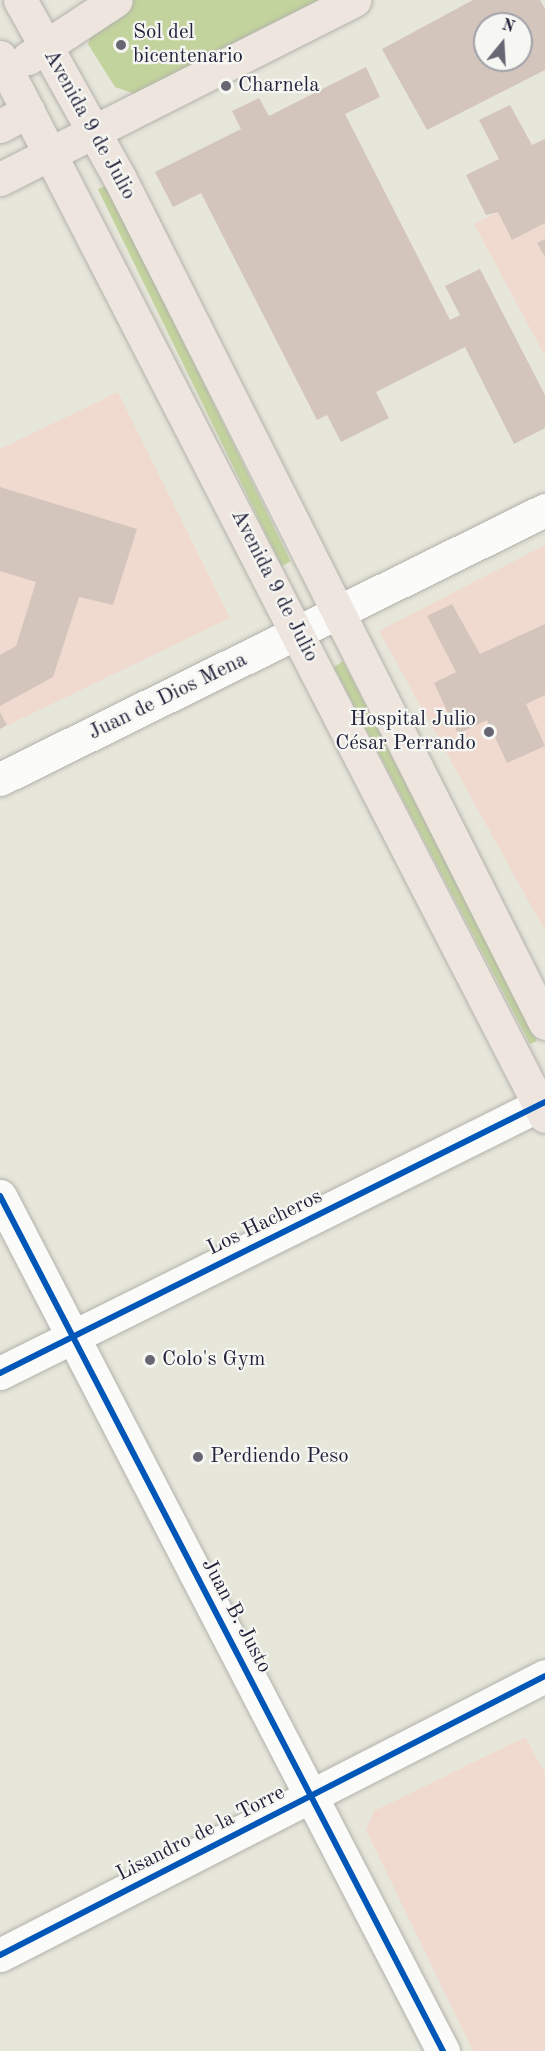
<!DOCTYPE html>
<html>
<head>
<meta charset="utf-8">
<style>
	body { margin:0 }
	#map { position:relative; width:545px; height:2051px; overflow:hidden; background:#e7e6da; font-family:"Old Standard TT",serif }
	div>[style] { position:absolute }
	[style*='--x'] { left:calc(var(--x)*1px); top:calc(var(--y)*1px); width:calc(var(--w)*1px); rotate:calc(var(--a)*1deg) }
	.built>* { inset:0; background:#f0dacf }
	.green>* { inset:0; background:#c3d39d; transform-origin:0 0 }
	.building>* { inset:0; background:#d3c4bc }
	.roads { filter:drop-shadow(0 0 2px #b2b2ac) drop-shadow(0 0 2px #b2b2ac) }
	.minor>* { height:33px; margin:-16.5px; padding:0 16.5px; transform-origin:16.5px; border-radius:16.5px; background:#fbfbf9 }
	.major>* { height:33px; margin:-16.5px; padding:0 16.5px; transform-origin:16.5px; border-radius:16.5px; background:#eee6de }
	.cycleway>* { height:6px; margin:-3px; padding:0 3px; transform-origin:3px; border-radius:3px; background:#0057b8 }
	.dots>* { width:16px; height:16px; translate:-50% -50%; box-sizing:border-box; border:3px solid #f6f6f2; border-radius:50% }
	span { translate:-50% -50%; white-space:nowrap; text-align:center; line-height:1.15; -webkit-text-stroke:4.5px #f6f6f2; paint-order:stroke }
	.poi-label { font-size:21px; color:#22223b }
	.left { translate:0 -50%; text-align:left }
	.right { translate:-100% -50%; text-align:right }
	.street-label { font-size:21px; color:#22223b }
	.north { position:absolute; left:473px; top:12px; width:60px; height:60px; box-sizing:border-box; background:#f6f6f2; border:2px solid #a1a1a9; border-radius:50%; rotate:18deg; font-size:16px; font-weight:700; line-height:24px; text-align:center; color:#22223b }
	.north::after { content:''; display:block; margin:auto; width:21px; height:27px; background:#676773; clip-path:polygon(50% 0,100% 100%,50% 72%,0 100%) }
</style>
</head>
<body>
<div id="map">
	<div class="built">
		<i style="clip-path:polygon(545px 188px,545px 356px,474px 224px)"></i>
		<i style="clip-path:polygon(118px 392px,230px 618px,0 729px,0 449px)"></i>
		<i style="clip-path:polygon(545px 545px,545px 931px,379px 631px)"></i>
		<i style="clip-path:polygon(525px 1737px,545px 1773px,545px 2051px,473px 2051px,366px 1830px,374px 1811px)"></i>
	</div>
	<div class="green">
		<i style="clip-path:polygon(132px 0,325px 0,141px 96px,115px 87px,88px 44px,96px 19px)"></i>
		<i style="left:107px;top:185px;width:419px;height:10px;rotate:64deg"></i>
		<i style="clip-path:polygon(343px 661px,537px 1041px,530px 1044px,334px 667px)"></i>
	</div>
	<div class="building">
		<i style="clip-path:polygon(evenodd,473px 0,540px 0,545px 9px,545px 70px,427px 130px,382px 49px,473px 0,485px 24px,521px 24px,521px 60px,485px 60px,485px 24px)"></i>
		<i style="clip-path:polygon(366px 67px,380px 97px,345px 114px,450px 320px,460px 315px,445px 286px,480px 269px,545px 395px,545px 428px,514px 444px,465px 347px,376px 392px,389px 418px,341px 442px,327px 415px,317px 420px,201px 193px,173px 207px,155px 172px,241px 129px,232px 111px,259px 98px,269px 116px)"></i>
		<i style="clip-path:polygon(510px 105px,532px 145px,545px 139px,545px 223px,512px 240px,498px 212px,486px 215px,466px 175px,499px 159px,479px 120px)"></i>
		<i style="clip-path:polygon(545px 239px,545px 257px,537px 243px)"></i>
		<i style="clip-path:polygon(0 487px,137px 529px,113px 605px,79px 597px,53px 677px,0 706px,0 655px,16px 646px,36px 582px,0 571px)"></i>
		<i style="clip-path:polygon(452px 604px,480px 654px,545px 624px,545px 695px,526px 704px,545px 746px,507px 763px,487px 720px,458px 734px,434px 683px,456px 672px,427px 616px)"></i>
		<i style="clip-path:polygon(0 712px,7px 725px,0 729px)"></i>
	</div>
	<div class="roads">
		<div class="minor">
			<i style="--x:0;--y:779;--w:608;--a:-26.27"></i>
			<i style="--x:0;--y:1196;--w:963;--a:62.61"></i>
			<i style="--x:0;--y:1373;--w:609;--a:-26.44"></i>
			<i style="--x:0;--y:1955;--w:612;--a:-27.11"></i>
		</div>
		<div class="major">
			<i style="--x:20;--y:0;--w:203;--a:60.8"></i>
			<i style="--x:119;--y:177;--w:947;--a:63.27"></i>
			<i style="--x:0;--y:57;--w:1191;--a:62.77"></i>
			<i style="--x:28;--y:58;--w:105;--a:-33.4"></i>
			<i style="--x:0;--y:126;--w:32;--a:-28"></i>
			<i style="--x:0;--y:179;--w:397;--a:-26.8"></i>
		</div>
	</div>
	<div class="cycleway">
		<i style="--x:0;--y:1196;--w:963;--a:62.61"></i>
		<i style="--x:0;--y:1373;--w:609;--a:-26.44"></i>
		<i style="--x:0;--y:1955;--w:612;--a:-27.11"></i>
	</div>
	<div class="dots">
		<i style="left:121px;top:45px;background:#676773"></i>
		<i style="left:226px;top:86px;background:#676773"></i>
		<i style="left:489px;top:732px;background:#676773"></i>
		<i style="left:150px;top:1360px;background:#676773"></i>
		<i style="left:198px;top:1457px;background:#676773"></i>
	</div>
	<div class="poi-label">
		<span class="left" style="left:133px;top:45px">Sol del<br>bicentenario</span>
		<span class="left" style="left:238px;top:86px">Charnela</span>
		<span class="right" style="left:476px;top:732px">Hospital Julio<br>César Perrando</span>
		<span class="left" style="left:162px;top:1360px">Colo's Gym</span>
		<span class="left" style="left:210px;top:1457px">Perdiendo Peso</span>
	</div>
	<div class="street-label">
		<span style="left:89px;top:125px;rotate:61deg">Avenida 9 de Julio</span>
		<span style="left:274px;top:586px;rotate:63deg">Avenida 9 de Julio</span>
		<span style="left:168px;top:697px;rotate:-26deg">Juan de Dios Mena</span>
		<span style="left:265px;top:1223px;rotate:-26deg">Los Hacheros</span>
		<span style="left:236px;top:1616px;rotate:62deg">Juan B. Justo</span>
		<span style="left:201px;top:1834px;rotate:-27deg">Lisandro de la Torre</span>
	</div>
	<div class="north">N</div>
</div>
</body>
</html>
